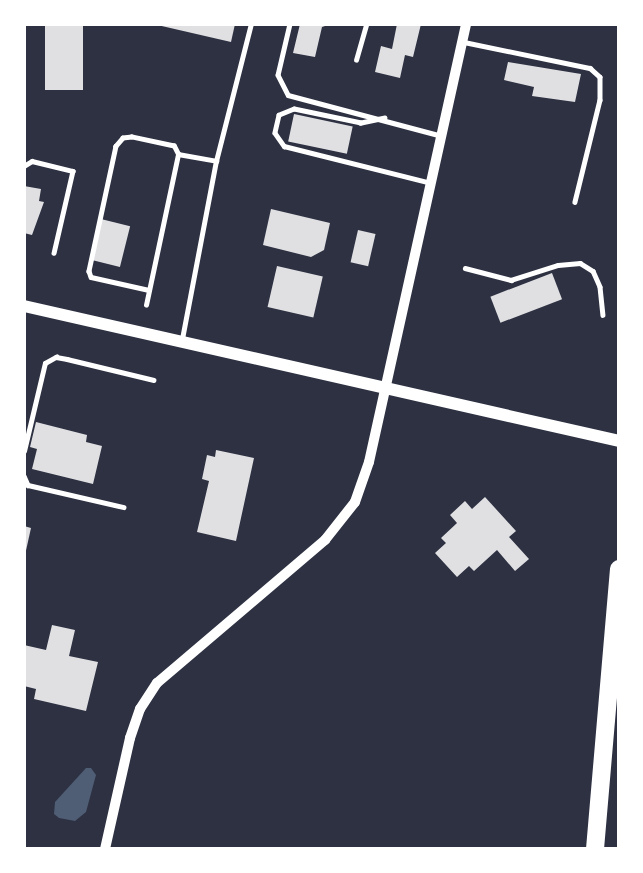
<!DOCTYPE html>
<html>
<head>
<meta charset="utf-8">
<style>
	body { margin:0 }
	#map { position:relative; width:643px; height:873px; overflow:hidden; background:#2d3142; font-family:"Nunito Sans",sans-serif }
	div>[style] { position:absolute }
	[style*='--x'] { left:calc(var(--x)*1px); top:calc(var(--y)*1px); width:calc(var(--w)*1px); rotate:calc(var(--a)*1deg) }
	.water>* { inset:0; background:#4f5d75 }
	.building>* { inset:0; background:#e0e0e3; transform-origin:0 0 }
	.service>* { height:4.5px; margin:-2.25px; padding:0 2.25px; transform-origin:2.25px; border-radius:2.25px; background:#fff }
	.tertiary>* { height:10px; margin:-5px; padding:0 5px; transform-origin:5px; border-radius:5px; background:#fff }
	.secondary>* { height:12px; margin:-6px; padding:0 6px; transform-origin:6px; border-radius:6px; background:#fff }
	.motorway>* { height:18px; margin:-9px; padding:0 9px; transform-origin:9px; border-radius:9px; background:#fff }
	span { translate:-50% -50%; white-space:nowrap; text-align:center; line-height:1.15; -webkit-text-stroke:6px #fff; paint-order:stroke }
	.frame { position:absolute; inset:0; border:26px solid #fff; pointer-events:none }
</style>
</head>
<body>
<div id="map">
	<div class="water">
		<i style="clip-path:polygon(86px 768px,91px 768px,96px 775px,86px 812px,75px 821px,59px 818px,54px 814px,55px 802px)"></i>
	</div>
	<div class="building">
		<i style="left:45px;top:24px;width:38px;height:66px"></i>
		<i style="clip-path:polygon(153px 24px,235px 24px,231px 42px)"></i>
		<i style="clip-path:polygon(300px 24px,331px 24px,322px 27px,315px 57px,293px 53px)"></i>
		<i style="clip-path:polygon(397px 24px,421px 24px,413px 57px,405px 55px,400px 78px,375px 72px,381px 46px,392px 49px)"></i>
		<i style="clip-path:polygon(508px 62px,581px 74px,575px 102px,532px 96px,534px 87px,504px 80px)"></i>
		<i style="left:294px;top:114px;width:60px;height:28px;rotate:12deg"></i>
		<i style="clip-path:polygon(24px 186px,41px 189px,39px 201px,44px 202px,32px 235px,24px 233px)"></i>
		<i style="clip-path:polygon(271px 209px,330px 223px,324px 250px,311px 257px,263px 245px)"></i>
		<i style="left:101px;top:219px;width:30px;height:42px;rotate:14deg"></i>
		<i style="left:358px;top:230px;width:18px;height:33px;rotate:13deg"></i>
		<i style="left:277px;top:266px;width:47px;height:42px;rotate:13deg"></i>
		<i style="left:552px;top:273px;width:28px;height:66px;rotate:69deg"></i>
		<i style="clip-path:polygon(36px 422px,87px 435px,86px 442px,102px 446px,93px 484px,32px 469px,37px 449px,30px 447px)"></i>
		<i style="clip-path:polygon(216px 450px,254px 458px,236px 541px,197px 532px,209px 481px,202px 479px,207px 455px,215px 457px)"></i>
		<i style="clip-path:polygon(485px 497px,516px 531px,509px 537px,529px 559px,515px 571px,497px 550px,474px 571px,469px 566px,457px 577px,435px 553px,446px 543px,441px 538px,457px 523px,450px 515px,465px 501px,472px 509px)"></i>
		<i style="clip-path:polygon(24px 526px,31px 528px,25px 555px,24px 555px)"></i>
		<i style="clip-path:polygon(52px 625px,75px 630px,69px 656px,98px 662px,86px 711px,34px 699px,36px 689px,24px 686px,24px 645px,46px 650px)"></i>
	</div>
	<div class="service">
		<i style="--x:290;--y:24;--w:52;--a:103.2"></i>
		<i style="--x:278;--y:75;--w:22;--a:63"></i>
		<i style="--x:288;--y:95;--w:159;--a:14.9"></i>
		<i style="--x:464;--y:42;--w:129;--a:11.7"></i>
		<i style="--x:590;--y:68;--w:13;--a:42"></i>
		<i style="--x:600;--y:77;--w:23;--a:90"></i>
		<i style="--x:600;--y:100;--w:105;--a:103.8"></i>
		<i style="--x:356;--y:60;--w:37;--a:-74"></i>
		<i style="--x:385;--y:118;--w:25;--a:168"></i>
		<i style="--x:361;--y:123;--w:68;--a:-168.2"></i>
		<i style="--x:294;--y:109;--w:16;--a:158"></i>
		<i style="--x:279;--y:115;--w:18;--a:103"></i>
		<i style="--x:275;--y:133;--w:16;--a:55"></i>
		<i style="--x:284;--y:146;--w:152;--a:14.1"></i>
		<i style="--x:178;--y:154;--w:39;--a:10"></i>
		<i style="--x:24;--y:166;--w:9;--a:-32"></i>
		<i style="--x:32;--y:161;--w:42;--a:13.7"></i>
		<i style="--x:73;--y:171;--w:84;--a:103"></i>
		<i style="--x:465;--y:268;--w:48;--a:14.6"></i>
		<i style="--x:511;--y:280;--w:49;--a:-17.7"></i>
		<i style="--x:558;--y:265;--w:22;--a:-5"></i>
		<i style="--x:580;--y:263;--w:15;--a:32"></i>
		<i style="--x:593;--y:271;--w:17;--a:66"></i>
		<i style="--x:600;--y:287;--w:28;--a:84"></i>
		<i style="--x:146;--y:305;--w:154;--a:-78"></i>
		<i style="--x:178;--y:154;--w:9;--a:-117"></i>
		<i style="--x:174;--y:146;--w:43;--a:-167.9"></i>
		<i style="--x:132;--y:137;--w:9;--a:174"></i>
		<i style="--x:123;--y:138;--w:11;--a:131"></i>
		<i style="--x:116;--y:146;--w:128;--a:102.2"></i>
		<i style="--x:89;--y:271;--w:6;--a:72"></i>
		<i style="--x:91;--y:277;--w:59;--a:12.6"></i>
		<i style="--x:182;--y:339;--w:181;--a:-79.2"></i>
		<i style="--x:216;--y:161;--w:141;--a:-75.7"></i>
		<i style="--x:24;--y:451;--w:90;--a:-76.6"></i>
		<i style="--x:45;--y:363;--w:13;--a:-29"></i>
		<i style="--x:56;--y:357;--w:11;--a:10"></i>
		<i style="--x:67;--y:359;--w:89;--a:13.6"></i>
		<i style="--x:24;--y:476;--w:10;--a:66"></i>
		<i style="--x:28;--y:485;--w:98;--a:13"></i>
	</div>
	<div class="tertiary">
		<i style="--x:105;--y:849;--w:114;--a:-77.3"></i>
		<i style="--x:130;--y:738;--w:31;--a:-71"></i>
		<i style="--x:140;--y:709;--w:31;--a:-57"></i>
		<i style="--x:157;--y:683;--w:221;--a:-40.4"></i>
		<i style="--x:325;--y:540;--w:48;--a:-51.7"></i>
		<i style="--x:355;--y:502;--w:42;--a:-70.7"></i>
		<i style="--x:369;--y:462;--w:449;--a:-77.5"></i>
	</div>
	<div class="secondary">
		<i style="--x:24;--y:306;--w:610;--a:12.78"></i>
	</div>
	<div class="motorway">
		<i style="--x:595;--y:849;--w:281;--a:-85.1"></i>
	</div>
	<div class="frame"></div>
</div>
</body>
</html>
